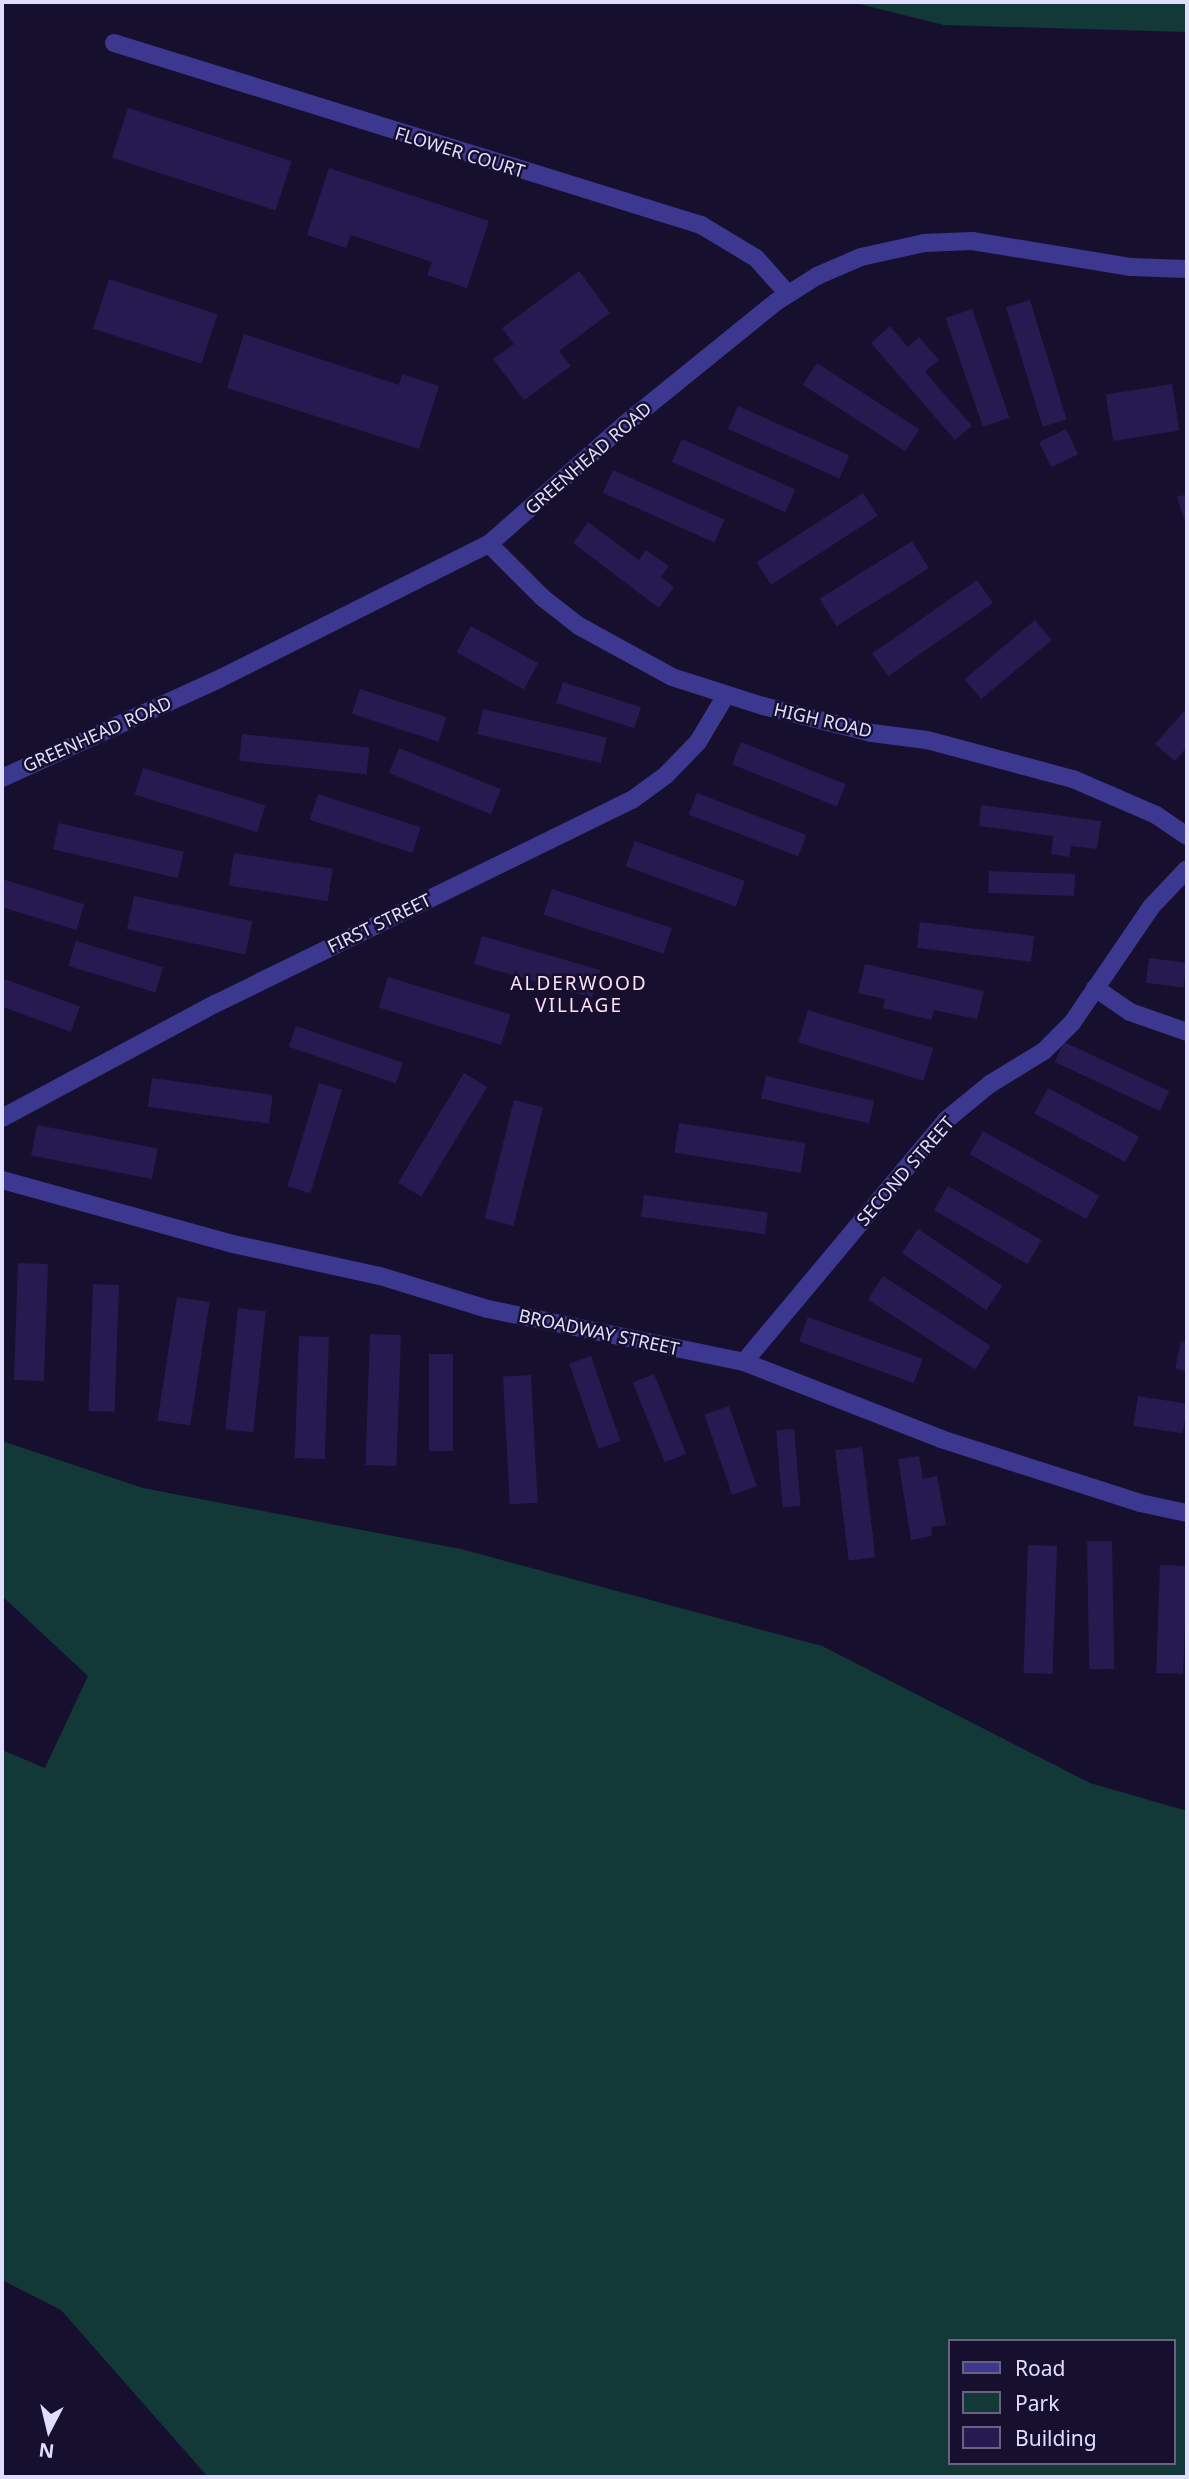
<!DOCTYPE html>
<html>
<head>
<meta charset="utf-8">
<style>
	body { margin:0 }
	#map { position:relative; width:1189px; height:2479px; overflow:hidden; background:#16102e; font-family:"Noto Sans",sans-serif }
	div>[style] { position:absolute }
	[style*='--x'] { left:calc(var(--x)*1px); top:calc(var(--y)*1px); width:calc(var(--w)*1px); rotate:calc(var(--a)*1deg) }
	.green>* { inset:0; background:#123938 }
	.building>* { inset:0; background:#261a51; transform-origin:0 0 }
	.minor>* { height:18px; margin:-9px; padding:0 9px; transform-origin:9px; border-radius:9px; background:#3c3890 }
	span { translate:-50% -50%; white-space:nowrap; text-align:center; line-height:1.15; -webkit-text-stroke:5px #16102e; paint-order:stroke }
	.street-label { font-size:18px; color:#e1ddff }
	.neighbourhood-label { font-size:19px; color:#ffdff3; letter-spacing:2px }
	.frame { position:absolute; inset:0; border:4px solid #e1ddff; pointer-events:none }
	.legend { position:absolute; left:948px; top:2339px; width:228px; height:126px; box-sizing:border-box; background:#16102e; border:2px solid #676282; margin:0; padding:9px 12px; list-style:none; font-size:21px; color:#e1ddff }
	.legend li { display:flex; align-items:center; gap:14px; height:35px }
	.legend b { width:35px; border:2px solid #676282 }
	.north { position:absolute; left:14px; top:2395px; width:70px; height:70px; -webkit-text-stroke:5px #16102e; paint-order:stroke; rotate:187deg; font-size:19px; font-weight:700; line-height:28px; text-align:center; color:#e1ddff }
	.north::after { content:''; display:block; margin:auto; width:24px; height:32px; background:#e1ddff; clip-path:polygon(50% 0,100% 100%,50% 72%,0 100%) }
</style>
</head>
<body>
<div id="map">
	<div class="green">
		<i style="clip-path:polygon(851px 2px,1187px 2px,1187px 32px,944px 25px)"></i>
		<i style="clip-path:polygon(evenodd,2px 1441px,143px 1488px,461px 1549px,822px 1646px,1090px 1783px,1187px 1811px,1187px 2477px,208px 2477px,61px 2310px,2px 2280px,2px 1750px,45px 1768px,88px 1676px,2px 1596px,2px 1441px,949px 2341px,1173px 2341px,1173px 2463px,949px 2463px,949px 2341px)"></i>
	</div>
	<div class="building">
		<i style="left:128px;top:108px;width:172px;height:52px;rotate:18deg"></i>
		<i style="clip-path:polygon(329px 168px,489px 221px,467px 288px,427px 275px,432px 262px,351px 235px,346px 248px,307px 235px)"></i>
		<i style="clip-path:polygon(579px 271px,610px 313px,559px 351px,571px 366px,524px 400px,493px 359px,514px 344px,502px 328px)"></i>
		<i style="left:109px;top:279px;width:114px;height:52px;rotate:18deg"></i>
		<i style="left:1030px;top:300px;width:125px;height:25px;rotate:73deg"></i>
		<i style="left:972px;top:309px;width:115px;height:28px;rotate:71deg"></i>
		<i style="clip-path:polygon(890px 326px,908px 347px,919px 337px,939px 360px,925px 372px,972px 426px,955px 440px,871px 343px)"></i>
		<i style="clip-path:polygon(244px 334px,399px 385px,402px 374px,439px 386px,419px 449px,227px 388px)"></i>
		<i style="left:817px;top:363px;width:122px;height:26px;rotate:33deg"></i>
		<i style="left:1172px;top:384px;width:47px;height:67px;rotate:81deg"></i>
		<i style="left:738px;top:406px;width:122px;height:25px;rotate:24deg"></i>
		<i style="left:1066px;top:429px;width:28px;height:30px;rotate:64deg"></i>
		<i style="left:682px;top:439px;width:124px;height:25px;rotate:24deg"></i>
		<i style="left:613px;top:470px;width:122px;height:25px;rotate:24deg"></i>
		<i style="left:863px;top:493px;width:27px;height:127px;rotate:57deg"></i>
		<i style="clip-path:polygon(1187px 494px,1187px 518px,1184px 519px,1177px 497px)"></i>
		<i style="clip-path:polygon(588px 522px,639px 560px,646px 550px,669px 566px,661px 577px,674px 587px,659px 608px,573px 543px)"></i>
		<i style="left:912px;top:541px;width:32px;height:109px;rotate:58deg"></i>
		<i style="left:977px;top:580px;width:28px;height:128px;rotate:55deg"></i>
		<i style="left:1035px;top:620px;width:26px;height:92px;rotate:50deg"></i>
		<i style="left:471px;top:626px;width:77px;height:30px;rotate:29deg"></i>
		<i style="left:563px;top:682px;width:82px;height:22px;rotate:18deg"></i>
		<i style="left:360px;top:689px;width:91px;height:26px;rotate:18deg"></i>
		<i style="clip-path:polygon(1187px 708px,1187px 747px,1175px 761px,1155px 744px)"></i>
		<i style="left:483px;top:709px;width:127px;height:26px;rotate:13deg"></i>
		<i style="left:242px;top:734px;width:128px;height:27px;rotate:6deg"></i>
		<i style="left:741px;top:742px;width:113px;height:24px;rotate:22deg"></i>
		<i style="left:399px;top:748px;width:110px;height:27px;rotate:22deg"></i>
		<i style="left:143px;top:768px;width:128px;height:28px;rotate:17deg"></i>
		<i style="left:697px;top:793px;width:117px;height:23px;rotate:21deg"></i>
		<i style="left:318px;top:794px;width:108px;height:27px;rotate:18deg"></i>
		<i style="clip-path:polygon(981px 805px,1101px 821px,1097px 849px,1071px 846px,1069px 857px,1051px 854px,1053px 836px,979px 826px)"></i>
		<i style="left:59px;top:823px;width:128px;height:27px;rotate:13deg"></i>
		<i style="left:635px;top:841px;width:117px;height:27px;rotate:20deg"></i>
		<i style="left:234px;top:853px;width:100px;height:33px;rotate:9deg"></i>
		<i style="left:989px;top:871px;width:86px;height:22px;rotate:2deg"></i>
		<i style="left:2px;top:879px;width:86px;height:27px;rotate:17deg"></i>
		<i style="left:552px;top:889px;width:126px;height:27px;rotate:18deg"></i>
		<i style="left:134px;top:896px;width:121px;height:34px;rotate:12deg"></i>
		<i style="left:920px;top:922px;width:115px;height:26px;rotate:7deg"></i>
		<i style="left:482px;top:936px;width:123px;height:29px;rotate:16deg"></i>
		<i style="left:76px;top:941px;width:91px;height:26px;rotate:17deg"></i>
		<i style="left:1149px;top:958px;width:38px;height:25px;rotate:7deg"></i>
		<i style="clip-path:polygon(865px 964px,984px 991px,977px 1019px,934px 1010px,931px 1020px,883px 1008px,885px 999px,858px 993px)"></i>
		<i style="left:388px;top:977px;width:128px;height:32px;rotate:17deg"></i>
		<i style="left:2px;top:978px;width:83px;height:27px;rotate:20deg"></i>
		<i style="left:808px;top:1010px;width:131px;height:34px;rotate:17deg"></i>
		<i style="left:296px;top:1026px;width:113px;height:22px;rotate:19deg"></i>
		<i style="left:1064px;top:1042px;width:116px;height:22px;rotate:25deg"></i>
		<i style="left:464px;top:1073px;width:27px;height:128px;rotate:31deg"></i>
		<i style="left:766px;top:1076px;width:111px;height:23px;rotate:13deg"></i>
		<i style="left:152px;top:1078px;width:122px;height:29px;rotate:8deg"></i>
		<i style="left:319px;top:1083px;width:24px;height:108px;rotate:17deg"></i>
		<i style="left:1048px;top:1088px;width:103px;height:29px;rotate:28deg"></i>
		<i style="left:514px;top:1100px;width:30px;height:122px;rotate:14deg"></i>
		<i style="left:679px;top:1123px;width:128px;height:30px;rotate:9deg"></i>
		<i style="left:37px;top:1125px;width:123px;height:31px;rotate:11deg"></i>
		<i style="left:983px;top:1131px;width:133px;height:27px;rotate:29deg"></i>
		<i style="left:948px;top:1186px;width:108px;height:28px;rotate:30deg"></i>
		<i style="left:644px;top:1195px;width:125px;height:22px;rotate:8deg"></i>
		<i style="left:918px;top:1229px;width:102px;height:29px;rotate:34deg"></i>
		<i style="left:18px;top:1263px;width:30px;height:117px;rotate:2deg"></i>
		<i style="left:883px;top:1276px;width:128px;height:28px;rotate:33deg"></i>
		<i style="left:93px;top:1284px;width:26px;height:127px;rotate:2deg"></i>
		<i style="left:177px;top:1297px;width:33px;height:125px;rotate:9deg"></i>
		<i style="left:238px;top:1308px;width:28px;height:122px;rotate:6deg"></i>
		<i style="left:808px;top:1317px;width:122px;height:26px;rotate:20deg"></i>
		<i style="left:370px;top:1334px;width:31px;height:131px;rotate:2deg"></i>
		<i style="left:299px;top:1336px;width:30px;height:122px;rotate:2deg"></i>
		<i style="clip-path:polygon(1181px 1341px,1187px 1343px,1187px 1371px,1175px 1369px)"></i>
		<i style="left:429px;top:1354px;width:24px;height:97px"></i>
		<i style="left:591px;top:1356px;width:90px;height:23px;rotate:71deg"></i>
		<i style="left:654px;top:1374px;width:86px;height:23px;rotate:68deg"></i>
		<i style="left:531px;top:1375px;width:128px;height:28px;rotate:87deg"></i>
		<i style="left:1138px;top:1396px;width:50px;height:30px;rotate:9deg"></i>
		<i style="left:729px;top:1406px;width:85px;height:26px;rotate:71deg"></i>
		<i style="left:794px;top:1429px;width:77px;height:18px;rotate:85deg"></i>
		<i style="left:862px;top:1447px;width:111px;height:27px;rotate:83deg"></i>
		<i style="clip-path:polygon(919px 1456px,923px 1479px,937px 1476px,946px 1525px,931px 1527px,932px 1536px,911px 1540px,898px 1459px)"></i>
		<i style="left:1112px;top:1541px;width:128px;height:25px;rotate:89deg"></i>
		<i style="left:1028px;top:1545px;width:29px;height:128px;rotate:2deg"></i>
		<i style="left:1160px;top:1565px;width:27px;height:108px;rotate:2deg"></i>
	</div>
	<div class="minor">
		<i style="--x:114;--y:43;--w:615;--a:17.23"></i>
		<i style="--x:701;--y:225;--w:64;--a:31"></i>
		<i style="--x:756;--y:258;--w:48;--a:48.4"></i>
		<i style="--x:489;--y:544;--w:76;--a:45"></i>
		<i style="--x:543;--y:598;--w:46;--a:37.9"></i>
		<i style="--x:579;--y:626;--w:106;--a:28.7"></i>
		<i style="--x:672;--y:677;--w:96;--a:17.7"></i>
		<i style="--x:763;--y:706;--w:112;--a:13.9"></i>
		<i style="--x:872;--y:733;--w:55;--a:7.3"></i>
		<i style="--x:927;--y:740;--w:151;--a:15"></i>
		<i style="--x:1073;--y:779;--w:90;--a:23.4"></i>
		<i style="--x:1156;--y:815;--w:37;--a:34"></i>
		<i style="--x:2;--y:778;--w:241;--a:-24.5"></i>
		<i style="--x:221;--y:678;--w:300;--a:-26.6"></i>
		<i style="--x:489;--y:544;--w:180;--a:-41.4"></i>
		<i style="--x:624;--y:425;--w:196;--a:-39"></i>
		<i style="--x:776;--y:302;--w:49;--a:-32.4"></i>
		<i style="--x:817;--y:276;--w:48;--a:-23.4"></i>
		<i style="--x:861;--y:257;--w:65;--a:-12.5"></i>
		<i style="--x:924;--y:243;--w:48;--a:-2.4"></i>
		<i style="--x:972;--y:241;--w:161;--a:9.3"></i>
		<i style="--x:1131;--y:267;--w:56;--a:2"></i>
		<i style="--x:1095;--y:988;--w:42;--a:34.4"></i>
		<i style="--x:1130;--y:1012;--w:60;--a:19.3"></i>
		<i style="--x:2;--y:1118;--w:242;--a:-28.2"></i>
		<i style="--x:215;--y:1004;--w:464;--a:-26.1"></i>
		<i style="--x:632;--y:800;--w:42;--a:-36.3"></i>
		<i style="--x:666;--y:775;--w:46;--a:-45.9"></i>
		<i style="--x:698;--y:742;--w:55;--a:-59.2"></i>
		<i style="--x:2;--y:1180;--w:240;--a:15.5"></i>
		<i style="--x:233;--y:1244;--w:150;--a:12.3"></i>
		<i style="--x:380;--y:1276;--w:113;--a:17"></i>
		<i style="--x:488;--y:1309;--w:261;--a:11.7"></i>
		<i style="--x:744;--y:1362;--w:212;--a:21.3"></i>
		<i style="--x:941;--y:1439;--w:209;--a:17.8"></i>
		<i style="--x:1140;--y:1503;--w:48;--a:12"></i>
		<i style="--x:744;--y:1362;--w:315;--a:-50.1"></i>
		<i style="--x:946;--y:1120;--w:57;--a:-39.3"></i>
		<i style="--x:990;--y:1084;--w:63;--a:-31.4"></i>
		<i style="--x:1044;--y:1051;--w:40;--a:-45"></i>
		<i style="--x:1072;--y:1023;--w:140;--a:-55.7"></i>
		<i style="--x:1151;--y:907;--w:52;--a:-46.5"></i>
	</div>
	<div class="street-label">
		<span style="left:460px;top:152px;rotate:17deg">FLOWER COURT</span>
		<span style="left:588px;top:458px;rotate:-41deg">GREENHEAD ROAD</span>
		<span style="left:823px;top:720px;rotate:13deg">HIGH ROAD</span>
		<span style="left:97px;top:734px;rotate:-24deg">GREENHEAD ROAD</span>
		<span style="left:379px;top:923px;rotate:-26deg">FIRST STREET</span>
		<span style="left:905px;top:1171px;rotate:-49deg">SECOND STREET</span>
		<span style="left:599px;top:1332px;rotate:12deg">BROADWAY STREET</span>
	</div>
	<div class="neighbourhood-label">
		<span style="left:579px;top:995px">ALDERWOOD<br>VILLAGE</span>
	</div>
	<div class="frame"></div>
	<ul class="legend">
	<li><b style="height:9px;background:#3c3890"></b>Road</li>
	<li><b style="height:19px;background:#123938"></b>Park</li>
	<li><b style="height:19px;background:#261a51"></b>Building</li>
	</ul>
	<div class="north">N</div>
</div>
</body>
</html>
